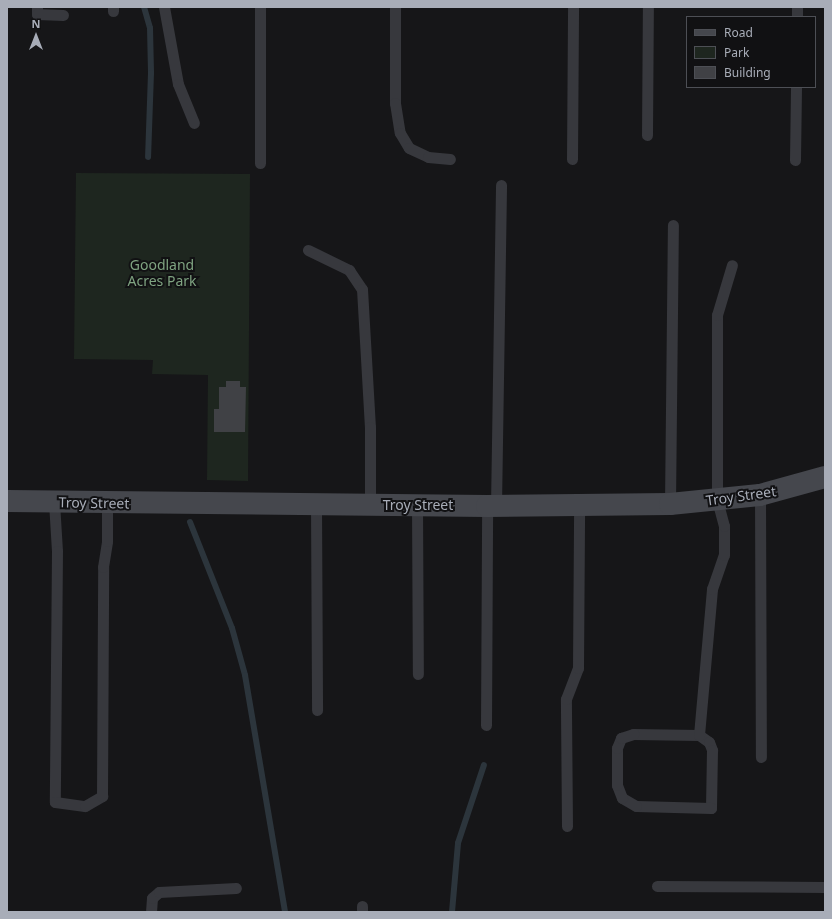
<!DOCTYPE html>
<html>
<head>
<meta charset="utf-8">
<style>
	body { margin:0 }
	#map { position:relative; width:832px; height:919px; overflow:hidden; background:#161618; font-family:"Noto Sans",sans-serif }
	div>[style] { position:absolute }
	[style*='--x'] { left:calc(var(--x)*1px); top:calc(var(--y)*1px); width:calc(var(--w)*1px); rotate:calc(var(--a)*1deg) }
	.green>* { inset:0; background:#1e261f }
	.stream>* { height:6px; margin:-3px; padding:0 3px; transform-origin:3px; border-radius:3px; background:#2c353c }
	.building>* { inset:0; background:#404145 }
	.lane>* { height:11px; margin:-5.5px; padding:0 5.5px; transform-origin:5.5px; border-radius:5.5px; background:#37383d }
	.secondary>* { height:22px; margin:-11px; padding:0 11px; transform-origin:11px; border-radius:11px; background:#45474d }
	span { translate:-50% -50%; white-space:nowrap; text-align:center; line-height:1.15; -webkit-text-stroke:4px #111113; paint-order:stroke }
	.park-label { font-size:14px; color:#7fa381 }
	.street-label { font-size:14px; color:#a8adb8 }
	.frame { position:absolute; inset:0; border:8px solid #a8adb8; pointer-events:none }
	.legend { position:absolute; left:686px; top:16px; width:130px; height:72px; box-sizing:border-box; background:#111113; border:1px solid #4d4f55; margin:0; padding:5px 7px; list-style:none; font-size:12px; color:#a8adb8 }
	.legend li { display:flex; align-items:center; gap:8px; height:20px }
	.legend b { width:20px; border:1px solid #4d4f55 }
	.north { position:absolute; left:16px; top:16px; width:40px; height:40px; -webkit-text-stroke:3px #111113; paint-order:stroke; rotate:0deg; font-size:11px; font-weight:700; line-height:16px; text-align:center; color:#a8adb8 }
	.north::after { content:''; display:block; margin:auto; width:14px; height:18px; background:#a8adb8; clip-path:polygon(50% 0,100% 100%,50% 72%,0 100%) }
</style>
</head>
<body>
<div id="map">
	<div class="green">
		<i style="clip-path:polygon(76px 173px,250px 174px,248px 481px,207px 480px,208px 375px,152px 374px,153px 360px,74px 359px)"></i>
	</div>
	<div class="stream">
		<i style="--x:144;--y:7;--w:22;--a:74"></i>
		<i style="--x:150;--y:28;--w:45;--a:88.7"></i>
		<i style="--x:151;--y:73;--w:84;--a:92"></i>
		<i style="--x:190;--y:522;--w:114;--a:68.4"></i>
		<i style="--x:232;--y:628;--w:49;--a:74.5"></i>
		<i style="--x:245;--y:675;--w:240;--a:80.4"></i>
		<i style="--x:452;--y:912;--w:69;--a:-85"></i>
		<i style="--x:458;--y:843;--w:82;--a:-71.6"></i>
	</div>
	<div class="building">
		<i style="clip-path:polygon(226px 381px,240px 381px,240px 387px,246px 387px,245px 432px,214px 432px,214px 409px,219px 409px,219px 387px,226px 387px)"></i>
	</div>
	<div class="lane">
		<i style="--x:37;--y:7;--w:7;--a:90"></i>
		<i style="--x:37;--y:14;--w:26;--a:2"></i>
		<i style="--x:113;--y:7;--w:4;--a:90"></i>
		<i style="--x:164;--y:7;--w:78;--a:79.7"></i>
		<i style="--x:178;--y:84;--w:42;--a:67.7"></i>
		<i style="--x:395;--y:7;--w:96;--a:90"></i>
		<i style="--x:395;--y:103;--w:30;--a:81"></i>
		<i style="--x:400;--y:133;--w:17;--a:59"></i>
		<i style="--x:409;--y:148;--w:21;--a:25"></i>
		<i style="--x:428;--y:157;--w:22;--a:5"></i>
		<i style="--x:797;--y:17;--w:10;--a:-90"></i>
		<i style="--x:647;--y:135;--w:128;--a:-89.6"></i>
		<i style="--x:572;--y:159;--w:152;--a:-89.6"></i>
		<i style="--x:795;--y:160;--w:73;--a:-89.2"></i>
		<i style="--x:260;--y:163;--w:156;--a:-90"></i>
		<i style="--x:308;--y:250;--w:46;--a:26"></i>
		<i style="--x:349;--y:270;--w:23;--a:56"></i>
		<i style="--x:362;--y:289;--w:138;--a:86.7"></i>
		<i style="--x:370;--y:427;--w:78;--a:90"></i>
		<i style="--x:760;--y:495;--w:262;--a:89.8"></i>
		<i style="--x:54;--y:502;--w:49;--a:86.5"></i>
		<i style="--x:57;--y:551;--w:251;--a:90.5"></i>
		<i style="--x:55;--y:802;--w:30;--a:8"></i>
		<i style="--x:85;--y:806;--w:20;--a:-30"></i>
		<i style="--x:102;--y:796;--w:229;--a:-89.7"></i>
		<i style="--x:103;--y:567;--w:26;--a:-81"></i>
		<i style="--x:107;--y:541;--w:38;--a:-90"></i>
		<i style="--x:670;--y:504;--w:279;--a:-89.4"></i>
		<i style="--x:316;--y:505;--w:205;--a:89.7"></i>
		<i style="--x:417;--y:505;--w:169;--a:89.7"></i>
		<i style="--x:496;--y:506;--w:321;--a:-89.1"></i>
		<i style="--x:486;--y:725;--w:219;--a:-89.7"></i>
		<i style="--x:633;--y:734;--w:66;--a:0.9"></i>
		<i style="--x:699;--y:735;--w:12;--a:35"></i>
		<i style="--x:709;--y:742;--w:9;--a:69"></i>
		<i style="--x:712;--y:750;--w:58;--a:91"></i>
		<i style="--x:711;--y:808;--w:75;--a:-178.5"></i>
		<i style="--x:636;--y:806;--w:16;--a:-150"></i>
		<i style="--x:622;--y:798;--w:14;--a:-111"></i>
		<i style="--x:617;--y:785;--w:37;--a:-90"></i>
		<i style="--x:617;--y:748;--w:11;--a:-68"></i>
		<i style="--x:621;--y:738;--w:13;--a:-18"></i>
		<i style="--x:699;--y:735;--w:147;--a:-84.9"></i>
		<i style="--x:712;--y:589;--w:36;--a:-71"></i>
		<i style="--x:724;--y:555;--w:29;--a:-90"></i>
		<i style="--x:724;--y:526;--w:27;--a:-105"></i>
		<i style="--x:717;--y:500;--w:185;--a:-90"></i>
		<i style="--x:717;--y:315;--w:52;--a:-73.3"></i>
		<i style="--x:567;--y:826;--w:127;--a:-90.5"></i>
		<i style="--x:566;--y:699;--w:33;--a:-69"></i>
		<i style="--x:578;--y:668;--w:163;--a:-89.6"></i>
		<i style="--x:657;--y:886;--w:168;--a:0.3"></i>
		<i style="--x:151;--y:912;--w:14;--a:-86"></i>
		<i style="--x:152;--y:898;--w:9;--a:-41"></i>
		<i style="--x:159;--y:892;--w:77;--a:-3"></i>
		<i style="--x:362;--y:912;--w:6;--a:-90"></i>
	</div>
	<div class="secondary">
		<i style="--x:7;--y:501;--w:480;--a:0.6"></i>
		<i style="--x:487;--y:506;--w:183;--a:-0.6"></i>
		<i style="--x:670;--y:504;--w:90;--a:-5.7"></i>
		<i style="--x:760;--y:495;--w:67;--a:-15.5"></i>
	</div>
	<div class="park-label">
		<span style="left:162px;top:273px">Goodland<br>Acres Park</span>
	</div>
	<div class="street-label">
		<span style="left:741px;top:496px;rotate:-8deg">Troy Street</span>
		<span style="left:94px;top:503px;rotate:1deg">Troy Street</span>
		<span style="left:418px;top:505px">Troy Street</span>
	</div>
	<div class="frame"></div>
	<ul class="legend">
	<li><b style="height:5px;background:#45474d"></b>Road</li>
	<li><b style="height:11px;background:#1e261f"></b>Park</li>
	<li><b style="height:11px;background:#404145"></b>Building</li>
	</ul>
	<div class="north">N</div>
</div>
</body>
</html>
